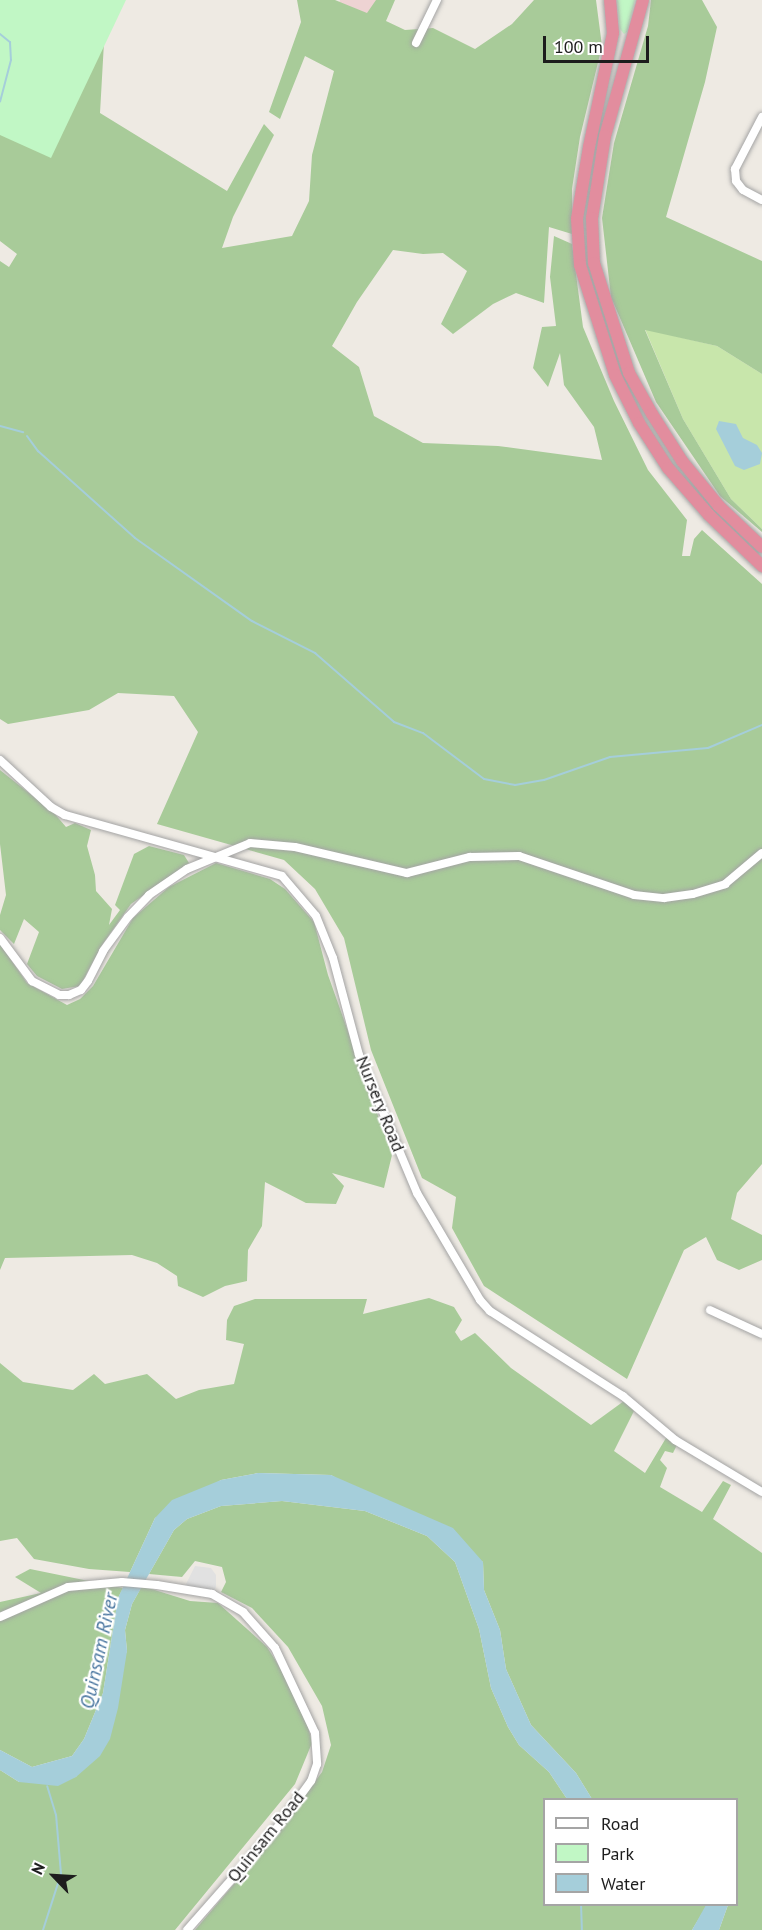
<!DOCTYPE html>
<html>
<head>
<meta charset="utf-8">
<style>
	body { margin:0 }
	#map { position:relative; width:762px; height:1930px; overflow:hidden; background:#eeeae3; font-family:"PT Sans",sans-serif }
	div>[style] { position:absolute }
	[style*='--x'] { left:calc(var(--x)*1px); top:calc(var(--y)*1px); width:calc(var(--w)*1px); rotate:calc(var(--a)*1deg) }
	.commercial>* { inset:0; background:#eed3d3 }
	.grass>* { inset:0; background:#c8e6ab }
	.forest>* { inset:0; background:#a8cb99 }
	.park>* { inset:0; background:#c1f7c5 }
	.parking>* { inset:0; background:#e1e1e1 }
	.water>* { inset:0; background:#a5ceda }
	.stream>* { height:2px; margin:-1px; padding:0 1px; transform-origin:1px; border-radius:1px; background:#a5ceda }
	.roads { filter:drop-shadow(0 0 2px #a4a4a4) drop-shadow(0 0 2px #a4a4a4) }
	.minor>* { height:8px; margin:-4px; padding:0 4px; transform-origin:4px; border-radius:4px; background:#fff }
	.highway>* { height:12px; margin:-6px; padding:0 6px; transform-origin:6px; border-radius:6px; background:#e28d9e }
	span { translate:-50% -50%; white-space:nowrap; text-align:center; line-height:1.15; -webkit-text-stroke:4.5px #fff; paint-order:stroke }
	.street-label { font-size:18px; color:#1d1d1d }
	.water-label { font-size:20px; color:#4b77a0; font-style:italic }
	.legend { position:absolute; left:543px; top:1798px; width:195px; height:108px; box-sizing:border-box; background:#fff; border:2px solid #a5a5a5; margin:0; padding:8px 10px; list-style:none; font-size:18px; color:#1d1d1d }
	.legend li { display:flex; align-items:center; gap:12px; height:30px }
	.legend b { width:30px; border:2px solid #a5a5a5 }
	.north { position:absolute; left:24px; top:1846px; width:60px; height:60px; -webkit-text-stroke:4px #fff; paint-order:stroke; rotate:295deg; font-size:16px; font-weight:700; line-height:24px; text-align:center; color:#1d1d1d }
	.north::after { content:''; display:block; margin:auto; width:21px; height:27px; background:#1d1d1d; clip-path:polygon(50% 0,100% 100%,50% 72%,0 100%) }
	.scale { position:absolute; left:543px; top:36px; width:106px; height:27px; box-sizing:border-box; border:3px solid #1d1d1d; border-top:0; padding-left:8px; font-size:18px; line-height:21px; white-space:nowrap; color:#1d1d1d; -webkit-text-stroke:4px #fff; paint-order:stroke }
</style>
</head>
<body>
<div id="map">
	<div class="commercial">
		<i style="clip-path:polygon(340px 0,383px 0,376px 16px,338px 6px)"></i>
	</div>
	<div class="grass">
		<i style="clip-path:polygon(645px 329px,717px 346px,762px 374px,762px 529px,731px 499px,683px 419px)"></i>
	</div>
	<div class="forest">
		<i style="clip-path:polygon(0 0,106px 7px,100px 113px,227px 191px,264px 124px,274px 135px,233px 217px,222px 248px,292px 236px,309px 201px,312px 155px,334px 71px,305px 56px,280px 119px,269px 112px,301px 22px,297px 0,335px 0,367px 13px,376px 0,395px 0,386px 21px,405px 30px,433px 28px,475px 49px,512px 24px,534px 0,596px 0,602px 46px,580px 137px,572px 189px,572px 234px,549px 227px,544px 303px,516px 293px,493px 304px,453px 334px,441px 324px,467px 271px,443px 253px,423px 254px,393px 250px,357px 302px,332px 346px,359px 367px,374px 416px,423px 443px,498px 446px,602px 460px,594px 427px,564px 385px,560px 353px,548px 387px,533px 368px,542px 327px,556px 326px,550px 277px,554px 236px,572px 244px,583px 327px,614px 401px,648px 470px,687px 520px,682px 556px,690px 556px,694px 539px,702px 530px,762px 584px,762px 1164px,737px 1193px,731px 1219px,762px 1235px,762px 1260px,739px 1270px,717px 1260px,706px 1237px,684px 1250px,627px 1379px,484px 1286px,452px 1228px,456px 1197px,422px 1178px,371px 1050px,344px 938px,315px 889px,284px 860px,157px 824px,198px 732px,174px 696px,118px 693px,89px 710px,8px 724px,0 719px,0 261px,9px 267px,17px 254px,0 241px)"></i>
		<i style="clip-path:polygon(651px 0,702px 0,717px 27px,705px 82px,666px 217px,762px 261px,762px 374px,717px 346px,645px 330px,683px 419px,731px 499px,762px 529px,762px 532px,720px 496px,656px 402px,611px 297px,602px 218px,614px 143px,648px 26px)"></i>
		<i style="clip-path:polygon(0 770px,54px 813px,66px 827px,75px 823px,91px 830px,87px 846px,95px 875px,96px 891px,112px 909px,109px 925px,120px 910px,115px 905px,134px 854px,149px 846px,184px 855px,189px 863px,131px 904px,102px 945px,80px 986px,62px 989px,37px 976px,27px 964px,39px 932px,24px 919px,14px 944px,0 930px,0 915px,6px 895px,0 844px)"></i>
		<i style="clip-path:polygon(216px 863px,270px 879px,285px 889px,314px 922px,328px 975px,392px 1155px,384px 1188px,332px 1173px,344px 1186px,336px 1204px,306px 1203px,265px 1182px,262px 1226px,248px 1250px,247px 1281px,225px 1286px,203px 1297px,178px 1286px,177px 1276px,157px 1263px,132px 1255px,5px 1258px,0 1270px,0 944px,27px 983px,67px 1005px,80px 999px,93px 986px,133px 918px,169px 887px)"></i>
		<i style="clip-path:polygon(429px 1298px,454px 1307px,462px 1320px,455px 1332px,461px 1341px,475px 1333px,511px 1368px,591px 1425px,624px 1401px,634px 1411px,614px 1451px,645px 1473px,666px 1438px,677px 1445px,673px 1453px,665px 1451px,660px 1460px,667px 1468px,660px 1487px,702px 1512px,723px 1481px,731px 1485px,713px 1519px,762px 1553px,762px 1930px,719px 1930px,728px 1905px,736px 1904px,736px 1800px,592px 1799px,576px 1773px,531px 1725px,506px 1669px,500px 1630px,484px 1590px,483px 1562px,331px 1475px,258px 1473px,221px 1480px,155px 1518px,130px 1572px,89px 1569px,34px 1559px,17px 1538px,0 1541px,0 1363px,23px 1382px,73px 1390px,94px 1374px,105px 1384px,147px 1374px,176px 1399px,199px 1390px,234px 1384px,244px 1344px,226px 1340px,227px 1320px,234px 1306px,255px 1299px,367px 1299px,363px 1314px)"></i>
		<i style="clip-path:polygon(282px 1501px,365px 1511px,427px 1536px,455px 1562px,479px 1629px,491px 1688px,508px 1727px,519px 1745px,549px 1772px,567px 1799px,544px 1800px,544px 1904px,707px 1905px,692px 1930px,195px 1930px,280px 1830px,322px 1772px,331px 1745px,322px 1706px,288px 1647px,252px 1608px,221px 1592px,226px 1582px,222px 1567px,195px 1561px,182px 1577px,149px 1574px,174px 1530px,187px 1519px,221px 1506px)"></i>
		<i style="clip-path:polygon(30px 1569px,123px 1588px,118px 1598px,103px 1693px,84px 1739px,72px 1756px,32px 1767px,0 1750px,0 1602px,41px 1593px,15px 1577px)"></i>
		<i style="clip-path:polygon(142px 1586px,190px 1601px,218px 1603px,267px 1647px,302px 1702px,312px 1743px,295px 1784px,175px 1930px,0 1930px,0 1770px,19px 1782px,76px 1777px,127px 1651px,125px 1630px,132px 1604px)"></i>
	</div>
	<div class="park">
		<i style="clip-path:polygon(0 0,126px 0,51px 158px,0 135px)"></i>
		<i style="clip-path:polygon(617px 0,635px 0,627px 32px,624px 34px,620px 29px)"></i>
	</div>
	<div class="parking">
		<i style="clip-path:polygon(195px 1566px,211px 1568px,216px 1575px,216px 1587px,212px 1594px,183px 1590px)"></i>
	</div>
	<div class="water">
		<i style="clip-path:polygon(719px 421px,736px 424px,743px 438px,757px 445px,762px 453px,760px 464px,744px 470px,735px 466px,716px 429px)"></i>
		<i style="clip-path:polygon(258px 1473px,331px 1475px,453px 1528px,483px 1562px,484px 1590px,500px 1630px,506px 1669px,531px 1725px,576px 1773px,592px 1799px,567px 1799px,549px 1772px,519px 1745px,508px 1727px,491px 1688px,479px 1629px,455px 1562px,427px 1536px,365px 1511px,282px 1501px,221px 1506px,187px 1519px,174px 1530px,132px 1604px,125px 1630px,127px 1651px,118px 1708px,110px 1739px,100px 1756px,76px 1777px,58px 1786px,19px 1782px,0 1770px,0 1750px,32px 1767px,72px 1756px,84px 1739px,103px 1693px,118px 1598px,155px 1518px,172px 1500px,221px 1480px)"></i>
		<i style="clip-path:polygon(706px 1905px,728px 1905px,719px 1930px,692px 1930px)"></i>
	</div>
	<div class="stream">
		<i style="--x:0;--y:34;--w:13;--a:39"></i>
		<i style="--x:10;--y:42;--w:18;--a:87"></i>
		<i style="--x:11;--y:60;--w:43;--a:104.7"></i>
		<i style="--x:0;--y:426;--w:24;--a:15"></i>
		<i style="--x:27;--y:436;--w:19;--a:54"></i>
		<i style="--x:38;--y:451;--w:130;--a:41.9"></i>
		<i style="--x:135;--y:538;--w:143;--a:35.4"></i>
		<i style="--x:252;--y:621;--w:71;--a:26.9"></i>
		<i style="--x:315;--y:653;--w:105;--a:41.1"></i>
		<i style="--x:394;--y:722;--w:31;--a:21"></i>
		<i style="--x:423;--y:733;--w:76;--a:37"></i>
		<i style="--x:484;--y:779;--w:32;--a:11"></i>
		<i style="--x:515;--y:785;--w:29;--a:-10"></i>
		<i style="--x:544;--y:780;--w:70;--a:-19.2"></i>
		<i style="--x:610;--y:757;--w:98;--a:-5.2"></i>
		<i style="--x:708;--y:748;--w:59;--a:-23.1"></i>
		<i style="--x:581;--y:1904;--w:26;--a:88"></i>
		<i style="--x:43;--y:1930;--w:59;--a:-72.2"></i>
		<i style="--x:61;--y:1874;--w:59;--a:-94.8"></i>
		<i style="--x:56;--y:1815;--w:30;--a:-107"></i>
	</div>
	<div class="roads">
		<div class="minor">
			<i style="--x:416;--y:43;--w:48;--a:-64"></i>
			<i style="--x:762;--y:117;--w:59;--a:117.4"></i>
			<i style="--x:735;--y:169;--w:12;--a:85"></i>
			<i style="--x:736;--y:181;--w:11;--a:52"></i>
			<i style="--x:743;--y:190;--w:21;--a:28"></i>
			<i style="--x:0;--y:760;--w:69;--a:42.7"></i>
			<i style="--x:51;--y:807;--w:16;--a:30"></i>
			<i style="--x:65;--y:815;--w:225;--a:15.7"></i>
			<i style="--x:282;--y:876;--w:52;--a:49.6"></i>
			<i style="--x:316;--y:916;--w:45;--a:68"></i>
			<i style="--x:333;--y:958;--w:100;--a:75"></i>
			<i style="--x:359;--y:1055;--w:150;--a:67.2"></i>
			<i style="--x:417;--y:1193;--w:124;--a:59.5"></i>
			<i style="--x:480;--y:1300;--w:15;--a:48"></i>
			<i style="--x:490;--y:1311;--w:158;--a:32.6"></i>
			<i style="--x:623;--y:1396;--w:68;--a:40.2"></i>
			<i style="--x:675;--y:1440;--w:101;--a:30.9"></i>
			<i style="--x:0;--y:938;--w:54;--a:53.3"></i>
			<i style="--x:32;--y:981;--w:30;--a:27"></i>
			<i style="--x:59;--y:995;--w:10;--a:0"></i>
			<i style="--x:69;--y:995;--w:13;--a:-23"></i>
			<i style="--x:81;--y:990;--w:11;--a:-52"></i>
			<i style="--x:88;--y:981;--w:34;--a:-63"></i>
			<i style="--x:103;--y:951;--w:42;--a:-53.7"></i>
			<i style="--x:128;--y:917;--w:30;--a:-46"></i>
			<i style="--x:149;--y:895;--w:46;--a:-34.4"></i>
			<i style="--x:187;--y:869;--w:68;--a:-22.4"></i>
			<i style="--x:250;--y:843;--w:45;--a:5.1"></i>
			<i style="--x:295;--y:847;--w:115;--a:13.1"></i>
			<i style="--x:407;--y:873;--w:65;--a:-14.3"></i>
			<i style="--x:470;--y:857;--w:49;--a:-1.2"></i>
			<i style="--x:519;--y:856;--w:121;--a:18.7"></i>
			<i style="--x:634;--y:895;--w:30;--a:6"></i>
			<i style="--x:664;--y:898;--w:29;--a:-8"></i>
			<i style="--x:693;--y:894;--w:34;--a:-17"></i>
			<i style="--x:725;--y:884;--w:48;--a:-40"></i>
			<i style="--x:710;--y:1310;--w:57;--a:24.8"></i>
			<i style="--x:0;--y:1617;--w:74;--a:-23.8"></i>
			<i style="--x:68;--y:1587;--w:54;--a:-5.3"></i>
			<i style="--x:122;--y:1582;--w:35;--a:5"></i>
			<i style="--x:157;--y:1585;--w:56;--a:9.3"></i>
			<i style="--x:212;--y:1594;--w:36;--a:30"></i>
			<i style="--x:243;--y:1612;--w:48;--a:48.4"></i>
			<i style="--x:275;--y:1648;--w:94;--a:64.8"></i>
			<i style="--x:315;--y:1733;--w:31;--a:86"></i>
			<i style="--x:317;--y:1764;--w:18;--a:109"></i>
			<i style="--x:311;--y:1781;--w:58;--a:125.9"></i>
			<i style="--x:277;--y:1828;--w:136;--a:131.4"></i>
		</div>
		<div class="highway">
			<i style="--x:610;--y:0;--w:33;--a:85"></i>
			<i style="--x:613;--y:33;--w:116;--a:101.9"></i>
			<i style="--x:589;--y:147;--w:73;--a:99.5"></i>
			<i style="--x:577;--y:219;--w:46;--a:86.3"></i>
			<i style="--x:580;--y:265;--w:115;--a:72.3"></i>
			<i style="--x:615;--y:375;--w:54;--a:63.4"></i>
			<i style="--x:639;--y:423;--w:54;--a:57.2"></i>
			<i style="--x:668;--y:468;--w:62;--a:48.9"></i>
			<i style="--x:709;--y:515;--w:74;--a:43.9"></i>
			<i style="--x:643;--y:0;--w:141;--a:105.6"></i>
			<i style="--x:605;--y:136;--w:83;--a:99"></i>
			<i style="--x:592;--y:218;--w:45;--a:87.5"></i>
			<i style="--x:594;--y:263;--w:115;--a:72.3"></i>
			<i style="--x:629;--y:373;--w:47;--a:60.7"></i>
			<i style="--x:652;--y:414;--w:56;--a:57.4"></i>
			<i style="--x:682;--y:461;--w:58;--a:50.6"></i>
			<i style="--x:719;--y:506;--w:59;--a:43.6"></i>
		</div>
	</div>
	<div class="street-label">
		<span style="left:380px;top:1104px;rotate:68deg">Nursery Road</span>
		<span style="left:266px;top:1837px;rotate:-51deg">Quinsam Road</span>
	</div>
	<div class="water-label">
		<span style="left:99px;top:1651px;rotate:-78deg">Quinsam River</span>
	</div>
	<ul class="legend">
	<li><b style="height:8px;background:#fff"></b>Road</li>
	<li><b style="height:16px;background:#c1f7c5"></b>Park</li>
	<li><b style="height:16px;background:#a5ceda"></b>Water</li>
	</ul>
	<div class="north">N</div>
	<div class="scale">100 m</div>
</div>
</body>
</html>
